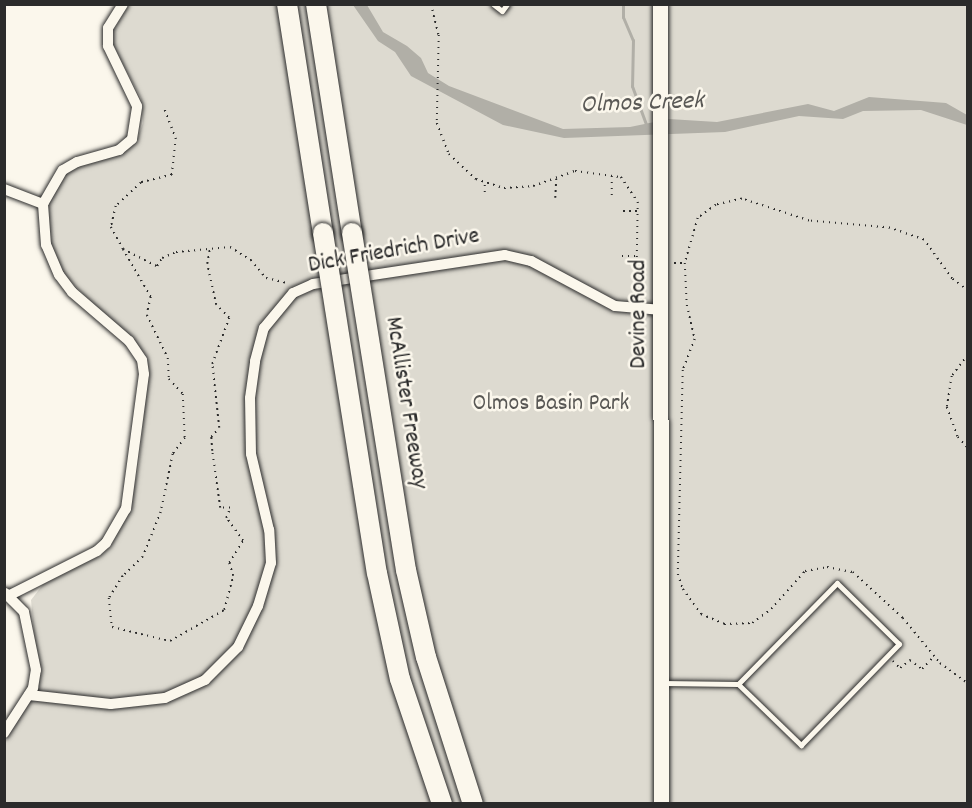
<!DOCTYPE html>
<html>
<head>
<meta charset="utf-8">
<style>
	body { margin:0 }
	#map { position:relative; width:972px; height:808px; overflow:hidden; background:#fbf7ec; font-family:Dekko,sans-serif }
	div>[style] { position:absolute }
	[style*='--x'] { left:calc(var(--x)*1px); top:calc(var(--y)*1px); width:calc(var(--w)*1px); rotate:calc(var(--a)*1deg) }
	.green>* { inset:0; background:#dddad0 }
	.water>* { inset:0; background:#b1afa7 }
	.stream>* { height:3px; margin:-1.5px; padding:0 1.5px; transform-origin:1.5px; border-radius:1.5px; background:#b1afa7 }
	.path>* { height:1.5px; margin-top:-0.75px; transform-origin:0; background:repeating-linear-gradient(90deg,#2b2b2b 0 1.5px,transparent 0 6px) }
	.roads { filter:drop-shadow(0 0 2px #2b2b2b) drop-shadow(0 0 2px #2b2b2b) }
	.lane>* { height:5px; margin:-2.5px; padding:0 2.5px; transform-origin:2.5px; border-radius:2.5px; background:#fbf7ec }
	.street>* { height:10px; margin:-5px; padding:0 5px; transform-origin:5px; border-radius:5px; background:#fbf7ec }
	.secondary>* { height:15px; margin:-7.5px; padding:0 7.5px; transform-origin:7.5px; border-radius:7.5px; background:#fbf7ec }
	.highway>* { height:20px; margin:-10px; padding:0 10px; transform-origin:10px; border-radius:10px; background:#fbf7ec }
	.bridges { filter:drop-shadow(0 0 2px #2b2b2b) drop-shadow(0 0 2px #2b2b2b) }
	.highway-bridge>* { height:20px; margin:-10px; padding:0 10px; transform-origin:10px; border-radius:10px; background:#fbf7ec }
	span { translate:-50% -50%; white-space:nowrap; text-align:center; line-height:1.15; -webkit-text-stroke:5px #fbf7ec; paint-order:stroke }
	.street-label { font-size:24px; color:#2b2b2b }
	.park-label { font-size:24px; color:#585754 }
	.water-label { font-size:26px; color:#5a5956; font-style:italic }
	.frame { position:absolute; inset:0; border:6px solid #2b2b2b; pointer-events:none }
</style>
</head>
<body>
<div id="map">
	<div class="green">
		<i style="clip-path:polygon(129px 5px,967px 5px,967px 803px,5px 804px,5px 742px,39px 685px,31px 600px,48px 578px,100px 556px,111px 546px,131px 502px,139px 465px,148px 373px,145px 354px,67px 278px,57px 264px,47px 235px,47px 205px,65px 173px,137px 140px,143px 123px,141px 98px,114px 47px,113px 31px)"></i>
	</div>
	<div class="water">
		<i style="clip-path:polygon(353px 5px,367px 5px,383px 32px,407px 46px,421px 58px,428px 73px,449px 86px,563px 129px,630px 127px,669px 119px,717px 122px,808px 104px,834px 111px,869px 97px,946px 103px,967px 115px,967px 125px,921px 110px,863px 111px,843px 119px,799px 116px,725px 132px,564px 138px,503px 125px,411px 76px,395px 52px,378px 41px)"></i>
	</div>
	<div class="stream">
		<i style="--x:623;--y:4;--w:13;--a:90"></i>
		<i style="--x:623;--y:17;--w:25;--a:67"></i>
		<i style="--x:633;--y:40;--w:46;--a:91.2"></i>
		<i style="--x:632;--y:86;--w:44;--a:69.9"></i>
	</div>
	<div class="path">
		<i style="--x:431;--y:4;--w:32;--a:76"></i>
		<i style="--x:439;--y:35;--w:88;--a:91.3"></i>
		<i style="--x:437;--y:123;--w:33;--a:69"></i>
		<i style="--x:449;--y:154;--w:37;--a:43"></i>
		<i style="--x:476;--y:179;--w:29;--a:18"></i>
		<i style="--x:504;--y:188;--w:29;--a:-4"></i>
		<i style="--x:533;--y:186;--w:45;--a:-19.7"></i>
		<i style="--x:575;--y:171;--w:46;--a:7.4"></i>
		<i style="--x:621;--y:177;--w:30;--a:56"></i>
		<i style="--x:638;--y:202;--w:59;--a:91"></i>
		<i style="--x:637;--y:261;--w:11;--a:5"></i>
		<i style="--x:165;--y:110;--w:30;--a:69"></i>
		<i style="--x:176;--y:138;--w:37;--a:96"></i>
		<i style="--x:172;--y:175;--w:32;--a:166"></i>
		<i style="--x:141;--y:183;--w:34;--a:137"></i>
		<i style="--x:116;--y:206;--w:22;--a:103"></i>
		<i style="--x:111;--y:227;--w:25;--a:61"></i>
		<i style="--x:123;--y:249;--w:38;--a:27"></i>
		<i style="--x:157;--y:266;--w:9;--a:-58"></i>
		<i style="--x:162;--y:258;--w:15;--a:-23"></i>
		<i style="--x:176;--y:252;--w:54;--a:-5.3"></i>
		<i style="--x:230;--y:247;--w:25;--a:32"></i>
		<i style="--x:251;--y:260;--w:23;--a:50"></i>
		<i style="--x:266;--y:278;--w:23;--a:13"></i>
		<i style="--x:612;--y:176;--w:22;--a:90"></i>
		<i style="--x:485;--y:185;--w:11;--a:90"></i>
		<i style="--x:555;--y:198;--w:19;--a:-87"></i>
		<i style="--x:623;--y:211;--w:14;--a:0"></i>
		<i style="--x:123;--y:249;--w:56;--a:59.7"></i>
		<i style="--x:151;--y:297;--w:18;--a:103"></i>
		<i style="--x:147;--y:315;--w:48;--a:64"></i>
		<i style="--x:168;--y:358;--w:21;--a:87"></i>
		<i style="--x:169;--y:379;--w:21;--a:47"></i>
		<i style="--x:183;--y:394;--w:44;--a:87.4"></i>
		<i style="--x:185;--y:438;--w:20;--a:127"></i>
		<i style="--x:173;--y:454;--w:59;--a:101.7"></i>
		<i style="--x:161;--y:512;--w:48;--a:111.8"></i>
		<i style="--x:143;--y:557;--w:28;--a:136"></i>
		<i style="--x:123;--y:576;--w:26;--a:122"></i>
		<i style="--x:109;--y:598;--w:29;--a:84"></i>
		<i style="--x:112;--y:627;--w:60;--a:13.6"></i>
		<i style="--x:170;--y:641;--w:62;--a:-29.9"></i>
		<i style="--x:224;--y:610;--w:35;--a:-75"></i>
		<i style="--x:233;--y:576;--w:14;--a:-107"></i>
		<i style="--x:229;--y:563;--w:26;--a:-58"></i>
		<i style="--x:243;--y:541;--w:29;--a:-126"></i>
		<i style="--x:226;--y:518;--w:11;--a:-68"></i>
		<i style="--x:230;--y:508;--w:10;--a:180"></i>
		<i style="--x:220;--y:508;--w:58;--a:-98"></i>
		<i style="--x:212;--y:451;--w:14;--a:-94"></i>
		<i style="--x:211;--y:437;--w:12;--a:-48"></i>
		<i style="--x:219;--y:428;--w:64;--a:-96.2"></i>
		<i style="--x:212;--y:364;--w:49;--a:-69.7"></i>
		<i style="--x:229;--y:318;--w:18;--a:-135"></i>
		<i style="--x:216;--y:305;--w:42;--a:-102.4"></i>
		<i style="--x:207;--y:264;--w:17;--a:-80"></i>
		<i style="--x:622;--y:256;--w:14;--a:0"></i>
		<i style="--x:674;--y:263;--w:10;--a:0"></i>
		<i style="--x:968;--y:291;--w:20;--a:-143"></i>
		<i style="--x:952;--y:279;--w:48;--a:-125.7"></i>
		<i style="--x:924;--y:240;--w:36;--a:-161"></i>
		<i style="--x:890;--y:228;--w:81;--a:-175.1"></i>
		<i style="--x:809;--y:221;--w:71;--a:-161.8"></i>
		<i style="--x:742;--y:199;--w:27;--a:167"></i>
		<i style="--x:716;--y:205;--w:22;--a:144"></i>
		<i style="--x:698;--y:218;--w:47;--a:106.1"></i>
		<i style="--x:685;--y:263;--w:42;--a:87.3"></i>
		<i style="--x:687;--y:305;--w:35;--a:77"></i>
		<i style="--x:695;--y:339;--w:33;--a:111"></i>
		<i style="--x:683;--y:370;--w:204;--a:91.4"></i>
		<i style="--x:678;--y:574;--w:16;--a:72"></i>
		<i style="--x:683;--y:589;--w:31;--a:54"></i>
		<i style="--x:701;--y:614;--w:25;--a:23"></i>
		<i style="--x:724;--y:624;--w:28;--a:-2"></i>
		<i style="--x:752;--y:623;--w:24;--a:-36"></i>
		<i style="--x:771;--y:609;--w:51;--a:-48.2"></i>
		<i style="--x:805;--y:571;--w:22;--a:-10"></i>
		<i style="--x:827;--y:567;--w:26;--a:11"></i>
		<i style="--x:853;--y:572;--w:68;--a:42.6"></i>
		<i style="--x:903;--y:618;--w:58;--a:50.6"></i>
		<i style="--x:940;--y:663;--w:34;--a:36"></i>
		<i style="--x:968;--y:355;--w:26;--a:127"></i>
		<i style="--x:952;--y:376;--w:31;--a:99"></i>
		<i style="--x:947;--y:407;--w:32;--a:70"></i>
		<i style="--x:958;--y:437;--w:15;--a:48"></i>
		<i style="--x:893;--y:661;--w:10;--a:45"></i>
		<i style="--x:900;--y:668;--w:13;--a:-39"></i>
		<i style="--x:910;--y:660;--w:15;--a:37"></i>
		<i style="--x:922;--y:669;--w:16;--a:-47"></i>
	</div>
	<div class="roads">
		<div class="lane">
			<i style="--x:493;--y:4;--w:11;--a:38"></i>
			<i style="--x:502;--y:11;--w:9;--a:-54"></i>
			<i style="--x:663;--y:683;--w:75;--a:0.8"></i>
			<i style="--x:738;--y:684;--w:88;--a:44.1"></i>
			<i style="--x:801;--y:745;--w:141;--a:-45.9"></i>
			<i style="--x:899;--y:644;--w:87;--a:-135.5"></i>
			<i style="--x:837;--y:583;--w:141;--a:134.4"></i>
		</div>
		<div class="street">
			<i style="--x:4;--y:189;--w:42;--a:21"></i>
			<i style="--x:10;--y:595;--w:97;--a:-26.8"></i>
			<i style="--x:97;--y:551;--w:12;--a:-42"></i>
			<i style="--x:106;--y:543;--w:39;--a:-60"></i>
			<i style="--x:126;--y:509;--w:136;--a:-82.4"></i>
			<i style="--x:144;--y:374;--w:14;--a:-98"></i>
			<i style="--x:142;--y:360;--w:23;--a:-124"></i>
			<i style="--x:129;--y:341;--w:75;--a:-139.3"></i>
			<i style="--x:72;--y:292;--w:21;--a:-127"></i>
			<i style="--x:59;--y:275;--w:33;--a:-113"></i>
			<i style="--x:46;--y:245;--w:41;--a:-94.2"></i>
			<i style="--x:43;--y:204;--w:39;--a:-60"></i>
			<i style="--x:63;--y:170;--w:16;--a:-30"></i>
			<i style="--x:77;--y:162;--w:44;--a:-15.9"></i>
			<i style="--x:119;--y:150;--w:17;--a:-40"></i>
			<i style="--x:132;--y:139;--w:33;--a:-81"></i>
			<i style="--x:137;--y:106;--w:67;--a:-115.8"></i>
			<i style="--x:108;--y:46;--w:18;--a:-90"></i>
			<i style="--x:108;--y:28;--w:28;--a:-58"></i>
			<i style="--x:29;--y:695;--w:82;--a:6.3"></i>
			<i style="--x:111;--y:704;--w:54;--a:-6.3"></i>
			<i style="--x:165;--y:698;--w:44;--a:-24.2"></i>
			<i style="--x:205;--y:680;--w:47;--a:-45"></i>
			<i style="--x:238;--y:647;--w:46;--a:-64"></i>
			<i style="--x:258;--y:606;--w:45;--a:-73.2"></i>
			<i style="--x:271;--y:563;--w:33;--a:-93"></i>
			<i style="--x:269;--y:530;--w:78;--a:-103.3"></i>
			<i style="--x:251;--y:454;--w:56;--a:-91"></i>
			<i style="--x:250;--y:398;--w:37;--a:-82"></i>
			<i style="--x:255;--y:361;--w:34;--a:-75"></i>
			<i style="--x:264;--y:328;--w:45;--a:-50.4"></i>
			<i style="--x:293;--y:293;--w:22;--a:-24"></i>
			<i style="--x:313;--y:284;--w:194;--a:-8.6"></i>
			<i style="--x:505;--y:255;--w:27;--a:13"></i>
			<i style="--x:531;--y:261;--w:95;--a:28.2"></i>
			<i style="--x:615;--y:306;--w:47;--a:4.9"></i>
			<i style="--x:4;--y:733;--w:54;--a:-57.2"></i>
			<i style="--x:33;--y:688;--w:18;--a:-81"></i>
			<i style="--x:36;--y:670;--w:59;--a:-101.7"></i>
			<i style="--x:24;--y:612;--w:27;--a:-135"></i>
		</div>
		<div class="secondary">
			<i style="--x:660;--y:4;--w:800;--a:89.93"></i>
		</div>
		<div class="highway">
			<i style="--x:287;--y:4;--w:232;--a:81.1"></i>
			<i style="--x:316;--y:4;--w:232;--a:81.1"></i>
		</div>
	</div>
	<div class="bridges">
		<div class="highway-bridge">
			<i style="--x:323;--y:233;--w:344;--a:81"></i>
			<i style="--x:377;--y:573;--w:108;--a:77.8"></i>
			<i style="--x:400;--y:679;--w:132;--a:71.4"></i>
			<i style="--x:352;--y:233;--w:341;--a:80.9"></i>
			<i style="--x:406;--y:570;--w:89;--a:77.1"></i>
			<i style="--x:426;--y:657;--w:154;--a:72.3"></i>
		</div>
	</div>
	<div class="street-label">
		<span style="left:394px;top:252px;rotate:-10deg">Dick Friedrich Drive</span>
		<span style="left:640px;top:314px;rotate:-90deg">Devine Road</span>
		<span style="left:405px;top:403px;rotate:81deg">McAllister Freeway</span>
	</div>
	<div class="park-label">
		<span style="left:551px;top:405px">Olmos Basin Park</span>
	</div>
	<div class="water-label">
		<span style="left:642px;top:104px;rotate:-2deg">Olmos Creek</span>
	</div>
	<div class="frame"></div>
</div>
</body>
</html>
